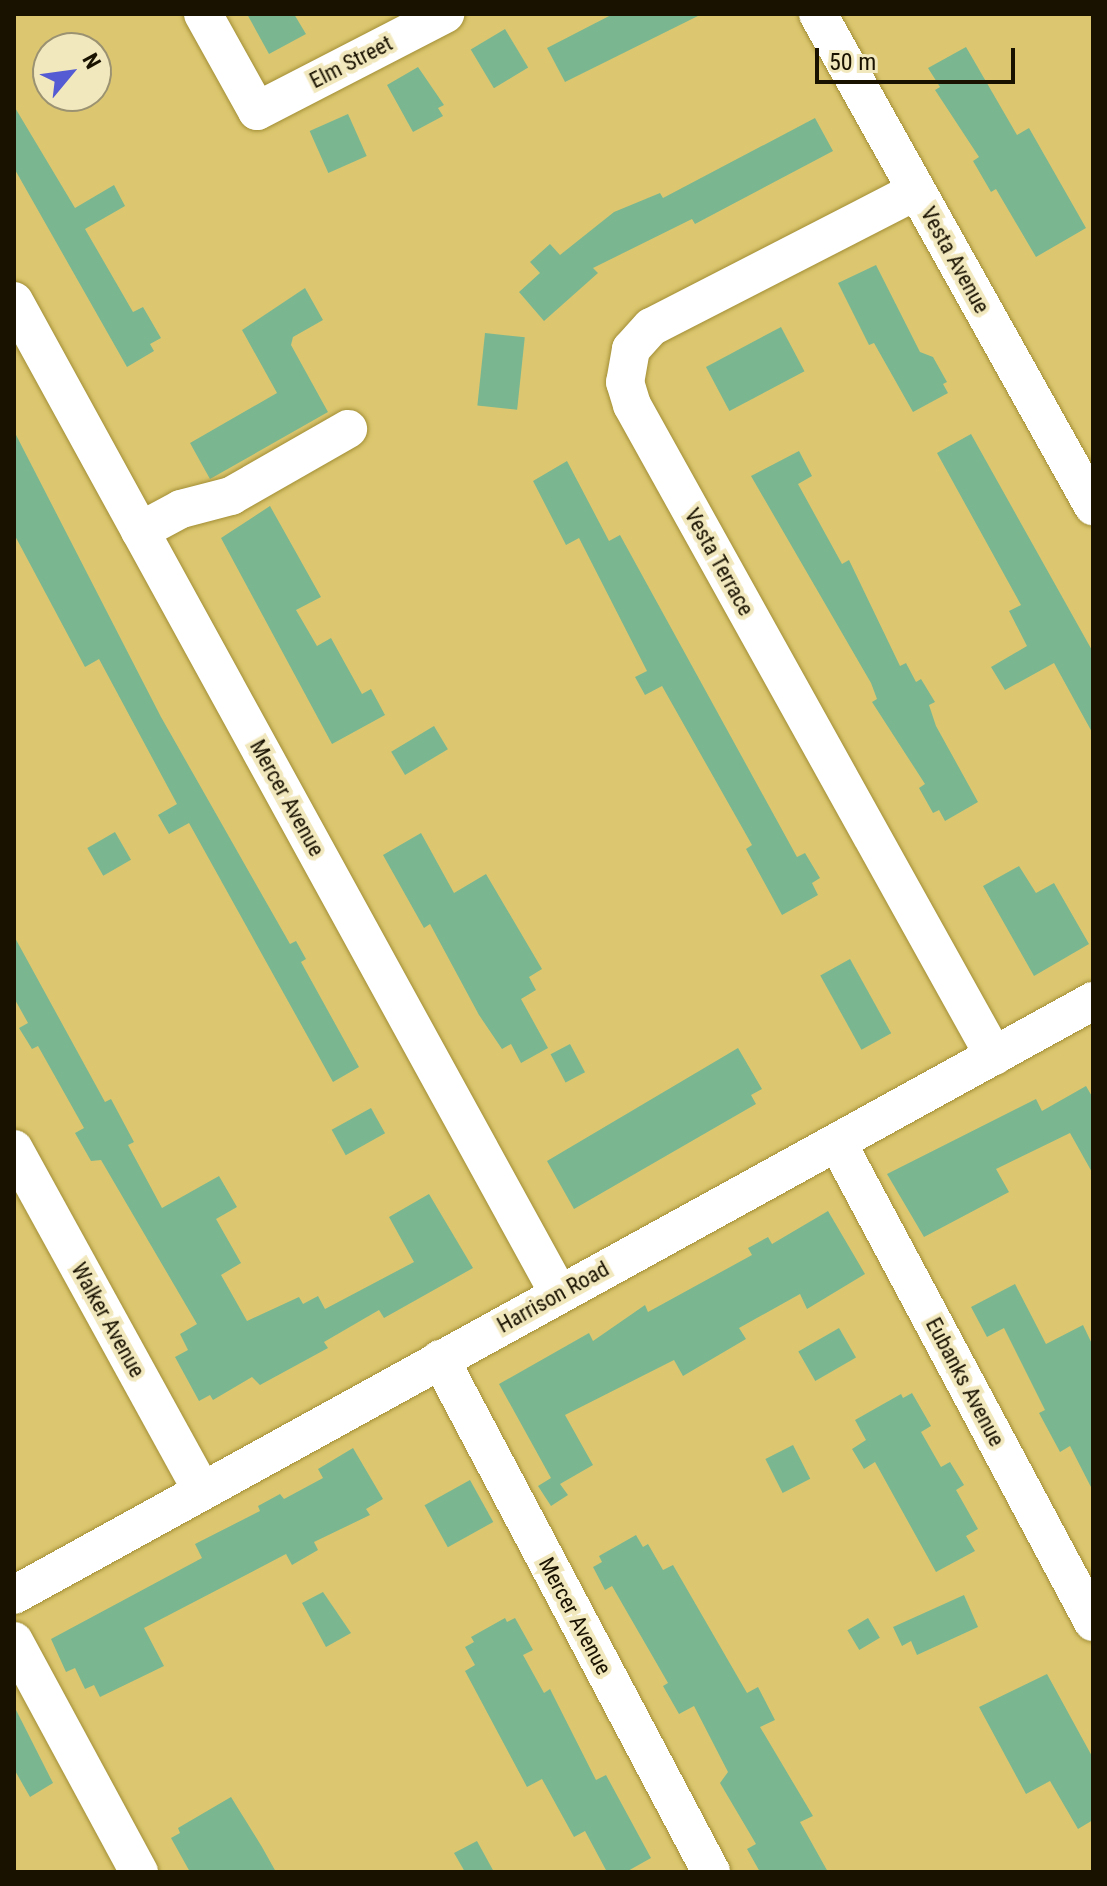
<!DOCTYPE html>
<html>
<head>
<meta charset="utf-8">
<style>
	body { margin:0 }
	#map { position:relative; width:1107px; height:1886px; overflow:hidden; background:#dcc770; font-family:"Roboto Condensed",sans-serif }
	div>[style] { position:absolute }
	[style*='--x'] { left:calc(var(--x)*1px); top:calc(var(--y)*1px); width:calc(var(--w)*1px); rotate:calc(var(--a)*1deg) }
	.building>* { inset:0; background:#7ab790; transform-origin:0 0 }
	.roads { filter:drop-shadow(0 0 2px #a28e35) drop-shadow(0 0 2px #a28e35) }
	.minor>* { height:38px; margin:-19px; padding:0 19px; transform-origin:19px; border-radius:19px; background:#fff }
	span { translate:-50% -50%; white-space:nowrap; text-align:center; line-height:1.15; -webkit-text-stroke:8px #f2e8be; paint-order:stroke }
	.street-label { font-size:22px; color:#191200 }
	.frame { position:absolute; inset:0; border:16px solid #191200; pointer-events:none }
	.north { position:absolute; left:32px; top:32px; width:80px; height:80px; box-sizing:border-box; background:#f2e8be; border:2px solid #9b9272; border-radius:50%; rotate:61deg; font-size:22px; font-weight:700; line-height:32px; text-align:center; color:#191200 }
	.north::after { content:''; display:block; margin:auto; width:28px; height:36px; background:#555cd3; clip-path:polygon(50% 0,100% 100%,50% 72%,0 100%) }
	.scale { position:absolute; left:815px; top:48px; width:200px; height:36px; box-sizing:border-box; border:4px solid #191200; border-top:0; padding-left:10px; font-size:24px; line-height:28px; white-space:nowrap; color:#191200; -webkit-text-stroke:6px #f2e8be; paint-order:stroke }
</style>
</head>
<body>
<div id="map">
	<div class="building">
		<i style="clip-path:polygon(247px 14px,294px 14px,306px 34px,269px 54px)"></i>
		<i style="clip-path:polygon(613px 14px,702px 14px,565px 82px,547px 48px)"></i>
		<i style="left:505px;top:29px;width:45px;height:40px;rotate:59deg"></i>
		<i style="clip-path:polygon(966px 47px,1017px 135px,1029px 128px,1086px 228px,1036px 257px,996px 189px,991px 192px,973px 161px,979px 157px,935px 90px,940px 87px,928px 68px)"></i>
		<i style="clip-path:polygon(418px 67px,444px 105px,438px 108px,443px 116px,413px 132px,387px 85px)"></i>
		<i style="clip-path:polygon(14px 106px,75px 208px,114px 185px,125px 206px,85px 229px,133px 312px,143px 307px,161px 338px,150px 344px,154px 351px,127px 367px,14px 168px)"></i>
		<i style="left:348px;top:114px;width:46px;height:42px;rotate:66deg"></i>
		<i style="clip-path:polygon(815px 118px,833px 151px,695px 224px,692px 219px,593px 268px,598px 273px,544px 321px,519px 292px,540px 273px,530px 262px,550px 244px,560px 255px,614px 212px,660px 193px,663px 198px)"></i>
		<i style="clip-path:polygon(876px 265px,920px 352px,933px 357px,947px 382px,943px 384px,948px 393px,913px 412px,874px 343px,869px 345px,838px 283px)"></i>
		<i style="clip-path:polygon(305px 288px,323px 320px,293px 337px,291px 345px,328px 412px,210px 479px,190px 443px,277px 393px,242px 330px)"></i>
		<i style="left:781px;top:327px;width:50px;height:85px;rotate:62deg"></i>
		<i style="left:485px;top:333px;width:40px;height:73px;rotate:6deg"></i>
		<i style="clip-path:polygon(14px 431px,161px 717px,290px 944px,296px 941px,306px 959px,301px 962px,359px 1067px,333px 1082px,189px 823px,169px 834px,158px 815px,177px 804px,99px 659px,85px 667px,14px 534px)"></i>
		<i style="clip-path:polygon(971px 434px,1093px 652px,1093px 734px,1054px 663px,1005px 690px,991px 667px,1027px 646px,1009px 611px,1021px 605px,937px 453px)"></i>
		<i style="clip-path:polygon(799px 451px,812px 476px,798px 484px,842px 564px,849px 560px,900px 666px,906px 663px,916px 682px,921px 679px,935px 702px,929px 705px,936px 726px,978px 802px,945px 821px,939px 810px,933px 813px,919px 788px,925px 784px,872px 702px,877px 699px,871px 683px,751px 476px)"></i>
		<i style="clip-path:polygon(567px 461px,609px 541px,620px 535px,797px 857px,805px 853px,820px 878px,812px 883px,818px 895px,782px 915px,746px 849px,752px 845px,662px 686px,645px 695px,635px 677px,647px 671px,579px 538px,566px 545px,533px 481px)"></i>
		<i style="clip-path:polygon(270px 506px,321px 597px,296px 610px,317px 646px,331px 638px,362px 694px,371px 689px,385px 715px,332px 744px,221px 538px)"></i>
		<i style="left:434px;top:726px;width:27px;height:50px;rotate:59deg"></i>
		<i style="left:115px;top:832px;width:32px;height:32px;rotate:60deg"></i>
		<i style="clip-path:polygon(421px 833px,454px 893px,486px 874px,542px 969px,529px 977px,536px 990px,521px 999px,548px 1048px,521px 1063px,511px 1044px,502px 1049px,479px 1015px,430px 924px,424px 928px,383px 855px)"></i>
		<i style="clip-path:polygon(1019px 866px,1036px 893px,1054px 883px,1089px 944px,1034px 976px,983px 886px)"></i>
		<i style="clip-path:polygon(14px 936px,105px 1102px,111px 1099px,134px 1142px,128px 1145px,162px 1208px,219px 1176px,237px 1207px,216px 1219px,241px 1263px,221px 1275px,247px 1321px,299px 1297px,303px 1304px,318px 1296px,325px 1309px,414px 1262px,389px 1217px,429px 1194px,473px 1268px,384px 1318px,379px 1310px,324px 1342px,328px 1348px,260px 1385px,252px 1377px,213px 1400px,210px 1395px,199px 1401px,175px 1357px,188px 1350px,180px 1334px,197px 1324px,101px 1160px,91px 1161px,75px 1133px,84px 1128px,38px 1046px,32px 1049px,19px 1028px,28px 1023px,14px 998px)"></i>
		<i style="left:850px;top:959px;width:85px;height:34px;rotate:61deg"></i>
		<i style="left:570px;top:1044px;width:32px;height:22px;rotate:62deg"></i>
		<i style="clip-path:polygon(738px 1048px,762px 1089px,751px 1095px,756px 1104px,574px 1209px,547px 1161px)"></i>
		<i style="clip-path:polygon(1086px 1086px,1093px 1098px,1093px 1174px,1070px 1133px,996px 1169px,1009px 1192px,924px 1237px,887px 1174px,1036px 1099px,1042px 1111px)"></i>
		<i style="left:371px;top:1108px;width:29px;height:45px;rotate:61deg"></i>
		<i style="clip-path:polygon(828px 1211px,865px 1274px,807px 1309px,800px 1294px,739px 1328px,746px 1339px,683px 1376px,674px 1360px,565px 1415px,593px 1465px,560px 1484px,568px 1495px,551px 1506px,538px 1486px,551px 1478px,499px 1384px,589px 1333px,593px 1341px,645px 1305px,648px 1312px,752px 1255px,748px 1248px,768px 1237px,772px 1244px)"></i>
		<i style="clip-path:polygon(1015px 1284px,1046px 1344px,1083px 1325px,1093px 1346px,1093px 1491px,1070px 1446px,1060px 1452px,1039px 1413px,1045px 1410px,1004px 1328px,987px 1337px,971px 1307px)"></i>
		<i style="left:839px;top:1328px;width:34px;height:47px;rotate:60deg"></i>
		<i style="clip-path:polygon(912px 1393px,931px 1426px,921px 1432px,941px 1467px,950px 1462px,964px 1485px,956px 1490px,978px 1529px,966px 1536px,975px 1551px,936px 1572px,875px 1462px,864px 1469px,852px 1449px,866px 1440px,855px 1420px,901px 1394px,903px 1398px)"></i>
		<i style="left:793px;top:1445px;width:38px;height:31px;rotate:63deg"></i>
		<i style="clip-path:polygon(353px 1448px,383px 1499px,366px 1509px,370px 1515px,314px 1542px,318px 1550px,292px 1565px,286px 1554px,144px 1628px,164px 1666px,100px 1697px,94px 1685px,85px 1689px,75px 1668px,66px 1672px,51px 1639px,202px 1558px,195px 1544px,260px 1511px,258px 1506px,280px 1494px,284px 1499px,323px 1478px,318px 1469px)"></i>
		<i style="left:470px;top:1480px;width:48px;height:52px;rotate:61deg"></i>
		<i style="clip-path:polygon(636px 1535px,643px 1547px,648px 1544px,663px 1570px,673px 1565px,747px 1693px,758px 1687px,775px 1720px,760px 1727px,813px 1816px,800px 1822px,828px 1872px,760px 1872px,747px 1849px,756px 1844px,720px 1783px,728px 1772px,694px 1706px,679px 1714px,663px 1686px,668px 1683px,612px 1586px,605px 1590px,593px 1567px,602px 1562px,599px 1556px)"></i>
		<i style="clip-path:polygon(323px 1592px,351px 1633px,326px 1647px,302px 1603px)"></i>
		<i style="clip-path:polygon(964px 1595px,978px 1627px,917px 1655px,911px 1641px,902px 1646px,893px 1627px)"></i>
		<i style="clip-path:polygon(505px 1618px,507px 1622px,515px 1618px,533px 1650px,523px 1655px,544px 1693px,550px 1689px,596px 1780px,606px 1775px,651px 1858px,626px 1872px,607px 1872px,585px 1831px,574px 1837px,542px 1779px,527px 1787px,465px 1671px,475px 1665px,465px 1647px,474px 1642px,471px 1637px)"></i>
		<i style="left:868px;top:1618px;width:23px;height:24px;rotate:59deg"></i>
		<i style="clip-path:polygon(1047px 1674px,1093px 1758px,1093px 1820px,1078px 1829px,1050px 1781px,1026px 1794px,979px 1707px)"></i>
		<i style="clip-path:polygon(14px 1706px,53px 1783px,30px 1797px,14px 1769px)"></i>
		<i style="clip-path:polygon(231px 1797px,262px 1847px,276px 1872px,190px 1872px,171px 1838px,180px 1833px,178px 1828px)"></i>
		<i style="clip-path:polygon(477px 1841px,494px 1872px,465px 1872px,454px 1853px)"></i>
	</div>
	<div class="roads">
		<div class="minor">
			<i style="--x:203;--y:14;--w:111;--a:60.9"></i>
			<i style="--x:257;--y:111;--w:212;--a:-27.3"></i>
			<i style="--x:818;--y:14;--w:564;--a:60.8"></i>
			<i style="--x:916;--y:191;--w:298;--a:152.8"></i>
			<i style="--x:651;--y:327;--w:30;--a:132"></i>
			<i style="--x:631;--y:349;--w:34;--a:100"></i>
			<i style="--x:625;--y:382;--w:24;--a:73"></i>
			<i style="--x:632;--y:405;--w:745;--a:60.92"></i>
			<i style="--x:14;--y:301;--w:1133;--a:61.24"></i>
			<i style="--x:140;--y:531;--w:47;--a:-28.2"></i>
			<i style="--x:181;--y:509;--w:52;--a:-14.6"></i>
			<i style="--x:231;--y:496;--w:135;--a:-29.8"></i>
			<i style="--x:837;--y:1142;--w:544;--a:61.93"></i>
			<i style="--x:14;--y:1149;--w:390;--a:61.2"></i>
			<i style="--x:440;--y:1359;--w:580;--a:62.15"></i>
			<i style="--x:14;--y:1595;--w:1232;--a:-28.83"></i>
			<i style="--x:14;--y:1641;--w:263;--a:61.6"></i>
		</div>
	</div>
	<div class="street-label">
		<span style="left:351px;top:62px;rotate:-27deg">Elm Street</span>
		<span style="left:955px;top:260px;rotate:61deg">Vesta Avenue</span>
		<span style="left:719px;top:562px;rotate:61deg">Vesta Terrace</span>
		<span style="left:287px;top:798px;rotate:61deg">Mercer Avenue</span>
		<span style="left:553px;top:1297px;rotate:-29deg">Harrison Road</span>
		<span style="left:108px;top:1320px;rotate:61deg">Walker Avenue</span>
		<span style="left:965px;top:1382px;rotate:62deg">Eubanks Avenue</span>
		<span style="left:575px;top:1616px;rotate:62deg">Mercer Avenue</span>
	</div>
	<div class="frame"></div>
	<div class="north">N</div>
	<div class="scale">50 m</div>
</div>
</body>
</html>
